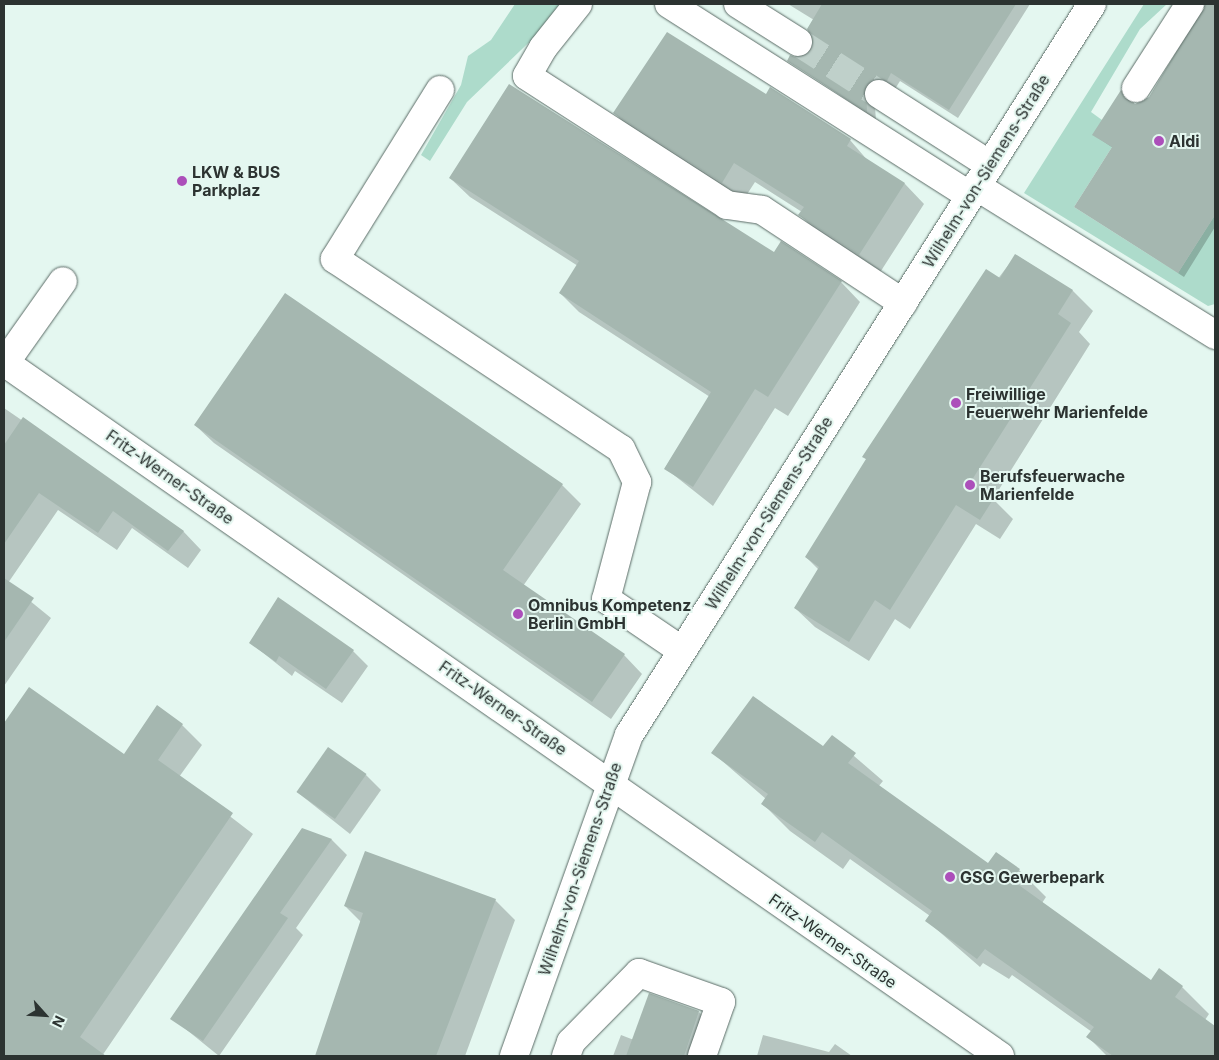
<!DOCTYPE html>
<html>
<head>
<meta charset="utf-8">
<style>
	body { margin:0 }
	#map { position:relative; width:1219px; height:1060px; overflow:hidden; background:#e4f7f0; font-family:Inter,sans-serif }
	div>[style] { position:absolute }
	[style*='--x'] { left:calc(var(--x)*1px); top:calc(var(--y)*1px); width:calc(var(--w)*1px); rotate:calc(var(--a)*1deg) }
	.green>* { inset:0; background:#addbcb }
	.shadow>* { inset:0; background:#0003 }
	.building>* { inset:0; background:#a5b7b0; transform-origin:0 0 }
	.minor-tunnel>* { height:28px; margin-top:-14px; transform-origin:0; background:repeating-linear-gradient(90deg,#bfd0ca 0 28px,transparent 0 42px) }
	.roads { filter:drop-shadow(0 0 1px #5b6b66) drop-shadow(0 0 1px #5b6b66) }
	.minor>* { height:28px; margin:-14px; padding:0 14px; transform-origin:14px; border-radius:14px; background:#fff }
	.dots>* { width:14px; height:14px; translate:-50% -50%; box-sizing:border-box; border:2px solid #e4f7f0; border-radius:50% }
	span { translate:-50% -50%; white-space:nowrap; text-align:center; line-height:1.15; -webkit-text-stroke:4px #e4f7f0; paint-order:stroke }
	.poi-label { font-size:16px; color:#2c3331; font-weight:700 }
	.left { translate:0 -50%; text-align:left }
	.street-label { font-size:16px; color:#2c3331 }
	.frame { position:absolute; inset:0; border:5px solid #2c3331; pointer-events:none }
	.north { position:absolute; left:20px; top:990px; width:50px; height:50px; -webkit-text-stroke:4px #e4f7f0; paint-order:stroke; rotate:116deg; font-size:14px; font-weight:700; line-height:20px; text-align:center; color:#2c3331 }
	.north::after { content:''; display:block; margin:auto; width:18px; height:22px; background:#2c3331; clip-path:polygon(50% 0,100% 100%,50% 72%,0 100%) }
</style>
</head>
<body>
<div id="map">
	<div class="green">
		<i style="clip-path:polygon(515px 4px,560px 4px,546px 26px,467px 102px,430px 161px,421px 155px,461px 85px,468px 56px,491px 40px)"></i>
		<i style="clip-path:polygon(1144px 4px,1167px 4px,1140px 29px,1091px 112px,1102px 120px,1112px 147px,1074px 207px,1178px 273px,1215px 215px,1215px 304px,1208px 306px,1024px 193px)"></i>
	</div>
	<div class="shadow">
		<i style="clip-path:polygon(788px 4px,1030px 4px,958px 118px,900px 81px,895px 89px,874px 95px,876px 120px,788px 60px,812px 52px,815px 42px,814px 20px)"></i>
		<i style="clip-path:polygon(1207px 4px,1215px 4px,1215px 227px,1184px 277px,1076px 207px,1113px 148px,1094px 135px,1150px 98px)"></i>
		<i style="clip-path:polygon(766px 96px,850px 140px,869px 162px,905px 184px,924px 204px,879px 274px,820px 235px,800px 215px,802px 212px,755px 182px,742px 202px,634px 132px,614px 113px)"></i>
		<i style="clip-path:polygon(450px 178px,774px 254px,841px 282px,860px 302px,788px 416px,775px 408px,713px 506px,665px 468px,710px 397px,579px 312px,560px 293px,578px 266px,470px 197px)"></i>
		<i style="clip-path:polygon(1016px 255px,1073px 291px,1093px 311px,1079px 332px,1090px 344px,993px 499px,1013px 519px,1000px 539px,976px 524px,910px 629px,895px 619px,869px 661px,815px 627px,795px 608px,819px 570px,806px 557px,867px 460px,863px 456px)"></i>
		<i style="clip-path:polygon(286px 295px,562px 485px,581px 504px,523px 586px,624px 655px,642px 674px,611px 719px,214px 443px,195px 425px)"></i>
		<i style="clip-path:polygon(4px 408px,183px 531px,201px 550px,188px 568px,132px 528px,117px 550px,58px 510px,8px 583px,51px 618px,4px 686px)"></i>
		<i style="clip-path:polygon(251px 643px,353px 651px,368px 666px,342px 703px,295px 671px,292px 676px)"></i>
		<i style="clip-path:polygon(29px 689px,124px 755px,182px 725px,202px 745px,179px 777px,253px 834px,102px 1056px,4px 1056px,4px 725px)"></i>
		<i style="clip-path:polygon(832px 737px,883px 781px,878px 787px,988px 865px,1019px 870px,1046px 897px,1042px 903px,1151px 982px,1182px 987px,1209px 1014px,1205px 1020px,1215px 1028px,1215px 1056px,1107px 1056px,1088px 1037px,1092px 1032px,1012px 975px,1009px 979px,983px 963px,980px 967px,927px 921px,930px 916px,850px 859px,843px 869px,790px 831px,763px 804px,766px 799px,713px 753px,823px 748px)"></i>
		<i style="clip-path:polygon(366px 775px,381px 790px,350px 834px,297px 792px)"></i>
		<i style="clip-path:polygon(302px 829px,332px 840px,347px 855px,296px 928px,303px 935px,219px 1056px,172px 1018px)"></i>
		<i style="clip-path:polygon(495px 900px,515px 920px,465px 1056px,316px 1056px,361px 922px,345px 906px)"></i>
		<i style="clip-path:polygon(699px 1012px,704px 1017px,690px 1056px,613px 1056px,621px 1035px,634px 1040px)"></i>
		<i style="clip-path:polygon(763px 1035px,829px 1052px,835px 1044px,852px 1056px,757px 1056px)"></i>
	</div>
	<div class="building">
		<i style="clip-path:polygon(822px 4px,1016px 4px,949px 110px,891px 73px,887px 81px,872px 80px,866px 86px,867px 112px,787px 61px,790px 55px,798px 58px,811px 51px,814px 42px,807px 29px)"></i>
		<i style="clip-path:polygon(1205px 4px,1215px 4px,1215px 215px,1178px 273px,1074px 207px,1112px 147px,1092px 135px,1121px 90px,1135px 104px,1149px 97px)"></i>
		<i style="clip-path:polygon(667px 32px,766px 94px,770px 87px,851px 139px,847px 146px,905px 183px,859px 255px,798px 215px,804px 207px,734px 163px,722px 183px,613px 113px)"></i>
		<i style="clip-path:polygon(509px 84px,774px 252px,781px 241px,842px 281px,768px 397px,755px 389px,693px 487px,664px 469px,711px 392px,559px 293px,579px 261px,449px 178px)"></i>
		<i style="clip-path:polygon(1015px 254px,1073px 290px,1058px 314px,1071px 323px,970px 483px,994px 498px,980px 520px,956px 505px,890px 610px,875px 600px,849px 642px,794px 608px,819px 567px,805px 557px,866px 459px,862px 457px,986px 269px,1000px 278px)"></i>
		<i style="clip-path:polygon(285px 293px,563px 484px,503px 570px,625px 654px,592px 702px,194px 425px)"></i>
		<i style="clip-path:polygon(23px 417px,184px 531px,168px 551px,113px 511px,98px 533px,39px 493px,4px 544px,4px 445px)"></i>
		<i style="clip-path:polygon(4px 578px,34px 598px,4px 642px)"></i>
		<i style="clip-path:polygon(278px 597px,354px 650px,326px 689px,279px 656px,276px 662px,249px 643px)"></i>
		<i style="clip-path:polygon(29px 687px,124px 754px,157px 705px,183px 724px,158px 760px,233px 813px,80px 1037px,106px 1056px,4px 1056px,4px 723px)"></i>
		<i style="clip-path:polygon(753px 696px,823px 746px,832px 735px,856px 753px,848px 763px,988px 863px,996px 852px,1020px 869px,1012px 880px,1151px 980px,1159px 968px,1183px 986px,1175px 997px,1215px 1026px,1215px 1056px,1113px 1056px,1086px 1037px,1094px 1027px,1026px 978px,985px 949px,977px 959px,925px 921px,932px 911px,822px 832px,815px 842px,761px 804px,768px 794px,711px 753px)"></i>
		<i style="left:328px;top:747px;width:47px;height:55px;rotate:35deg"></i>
		<i style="clip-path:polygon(302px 828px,332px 839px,280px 913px,288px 918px,203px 1041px,170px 1019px)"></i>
		<i style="clip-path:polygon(365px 851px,496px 899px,436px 1056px,315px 1056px,363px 913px,344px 906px)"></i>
		<i style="clip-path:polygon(649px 993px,699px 1011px,684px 1056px,626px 1056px)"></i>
	</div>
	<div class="minor-tunnel">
		<i style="--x:798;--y:42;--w:96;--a:32.7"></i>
	</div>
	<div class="roads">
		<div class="minor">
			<i style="--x:578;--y:4;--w:56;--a:128.5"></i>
			<i style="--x:543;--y:48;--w:32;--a:120"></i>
			<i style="--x:527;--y:76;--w:238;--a:32.8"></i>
			<i style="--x:727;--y:205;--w:35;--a:8"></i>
			<i style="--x:762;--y:210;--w:169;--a:33.4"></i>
			<i style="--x:669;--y:4;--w:357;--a:32.5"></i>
			<i style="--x:738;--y:4;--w:71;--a:32.3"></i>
			<i style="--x:1136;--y:88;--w:100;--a:-57.3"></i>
			<i style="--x:440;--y:90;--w:199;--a:121.9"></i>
			<i style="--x:335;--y:259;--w:343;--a:33.6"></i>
			<i style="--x:621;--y:449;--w:37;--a:64"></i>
			<i style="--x:637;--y:482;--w:121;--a:104.8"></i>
			<i style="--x:606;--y:599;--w:91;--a:34.2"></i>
			<i style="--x:879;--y:94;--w:132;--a:32.6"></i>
			<i style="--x:976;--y:186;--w:282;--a:31.9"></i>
			<i style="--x:4;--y:362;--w:1214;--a:34.87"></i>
			<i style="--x:5;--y:363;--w:100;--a:-54.7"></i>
			<i style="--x:514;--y:1056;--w:341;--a:-70.3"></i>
			<i style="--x:629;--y:735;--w:865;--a:-57.65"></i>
			<i style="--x:566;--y:1056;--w:15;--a:-70"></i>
			<i style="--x:571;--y:1042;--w:97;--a:-45.4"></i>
			<i style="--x:639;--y:973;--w:87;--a:19.5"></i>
			<i style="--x:721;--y:1002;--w:57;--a:109.4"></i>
		</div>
	</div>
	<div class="dots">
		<i style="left:1159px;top:141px;background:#ac4fba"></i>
		<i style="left:182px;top:181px;background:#ac4fba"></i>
		<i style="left:956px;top:403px;background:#ac4fba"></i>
		<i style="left:970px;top:485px;background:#ac4fba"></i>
		<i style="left:518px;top:614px;background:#ac4fba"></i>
		<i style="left:950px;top:877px;background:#ac4fba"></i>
	</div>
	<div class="poi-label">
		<span class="left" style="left:1169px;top:141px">Aldi</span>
		<span class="left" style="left:192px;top:181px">LKW &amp; BUS<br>Parkplaz</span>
		<span class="left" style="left:966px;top:403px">Freiwillige<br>Feuerwehr Marienfelde</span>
		<span class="left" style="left:980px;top:485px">Berufsfeuerwache<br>Marienfelde</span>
		<span class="left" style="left:528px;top:614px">Omnibus Kompetenz<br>Berlin GmbH</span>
		<span class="left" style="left:960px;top:877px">GSG Gewerbepark</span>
	</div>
	<div class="street-label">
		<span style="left:986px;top:171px;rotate:-58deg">Wilhelm-von-Siemens-Straße</span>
		<span style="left:170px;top:477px;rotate:35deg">Fritz-Werner-Straße</span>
		<span style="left:769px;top:513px;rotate:-58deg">Wilhelm-von-Siemens-Straße</span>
		<span style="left:503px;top:708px;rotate:35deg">Fritz-Werner-Straße</span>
		<span style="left:580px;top:869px;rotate:-71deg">Wilhelm-von-Siemens-Straße</span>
		<span style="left:833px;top:941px;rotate:35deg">Fritz-Werner-Straße</span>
	</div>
	<div class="frame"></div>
	<div class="north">N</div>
</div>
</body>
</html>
